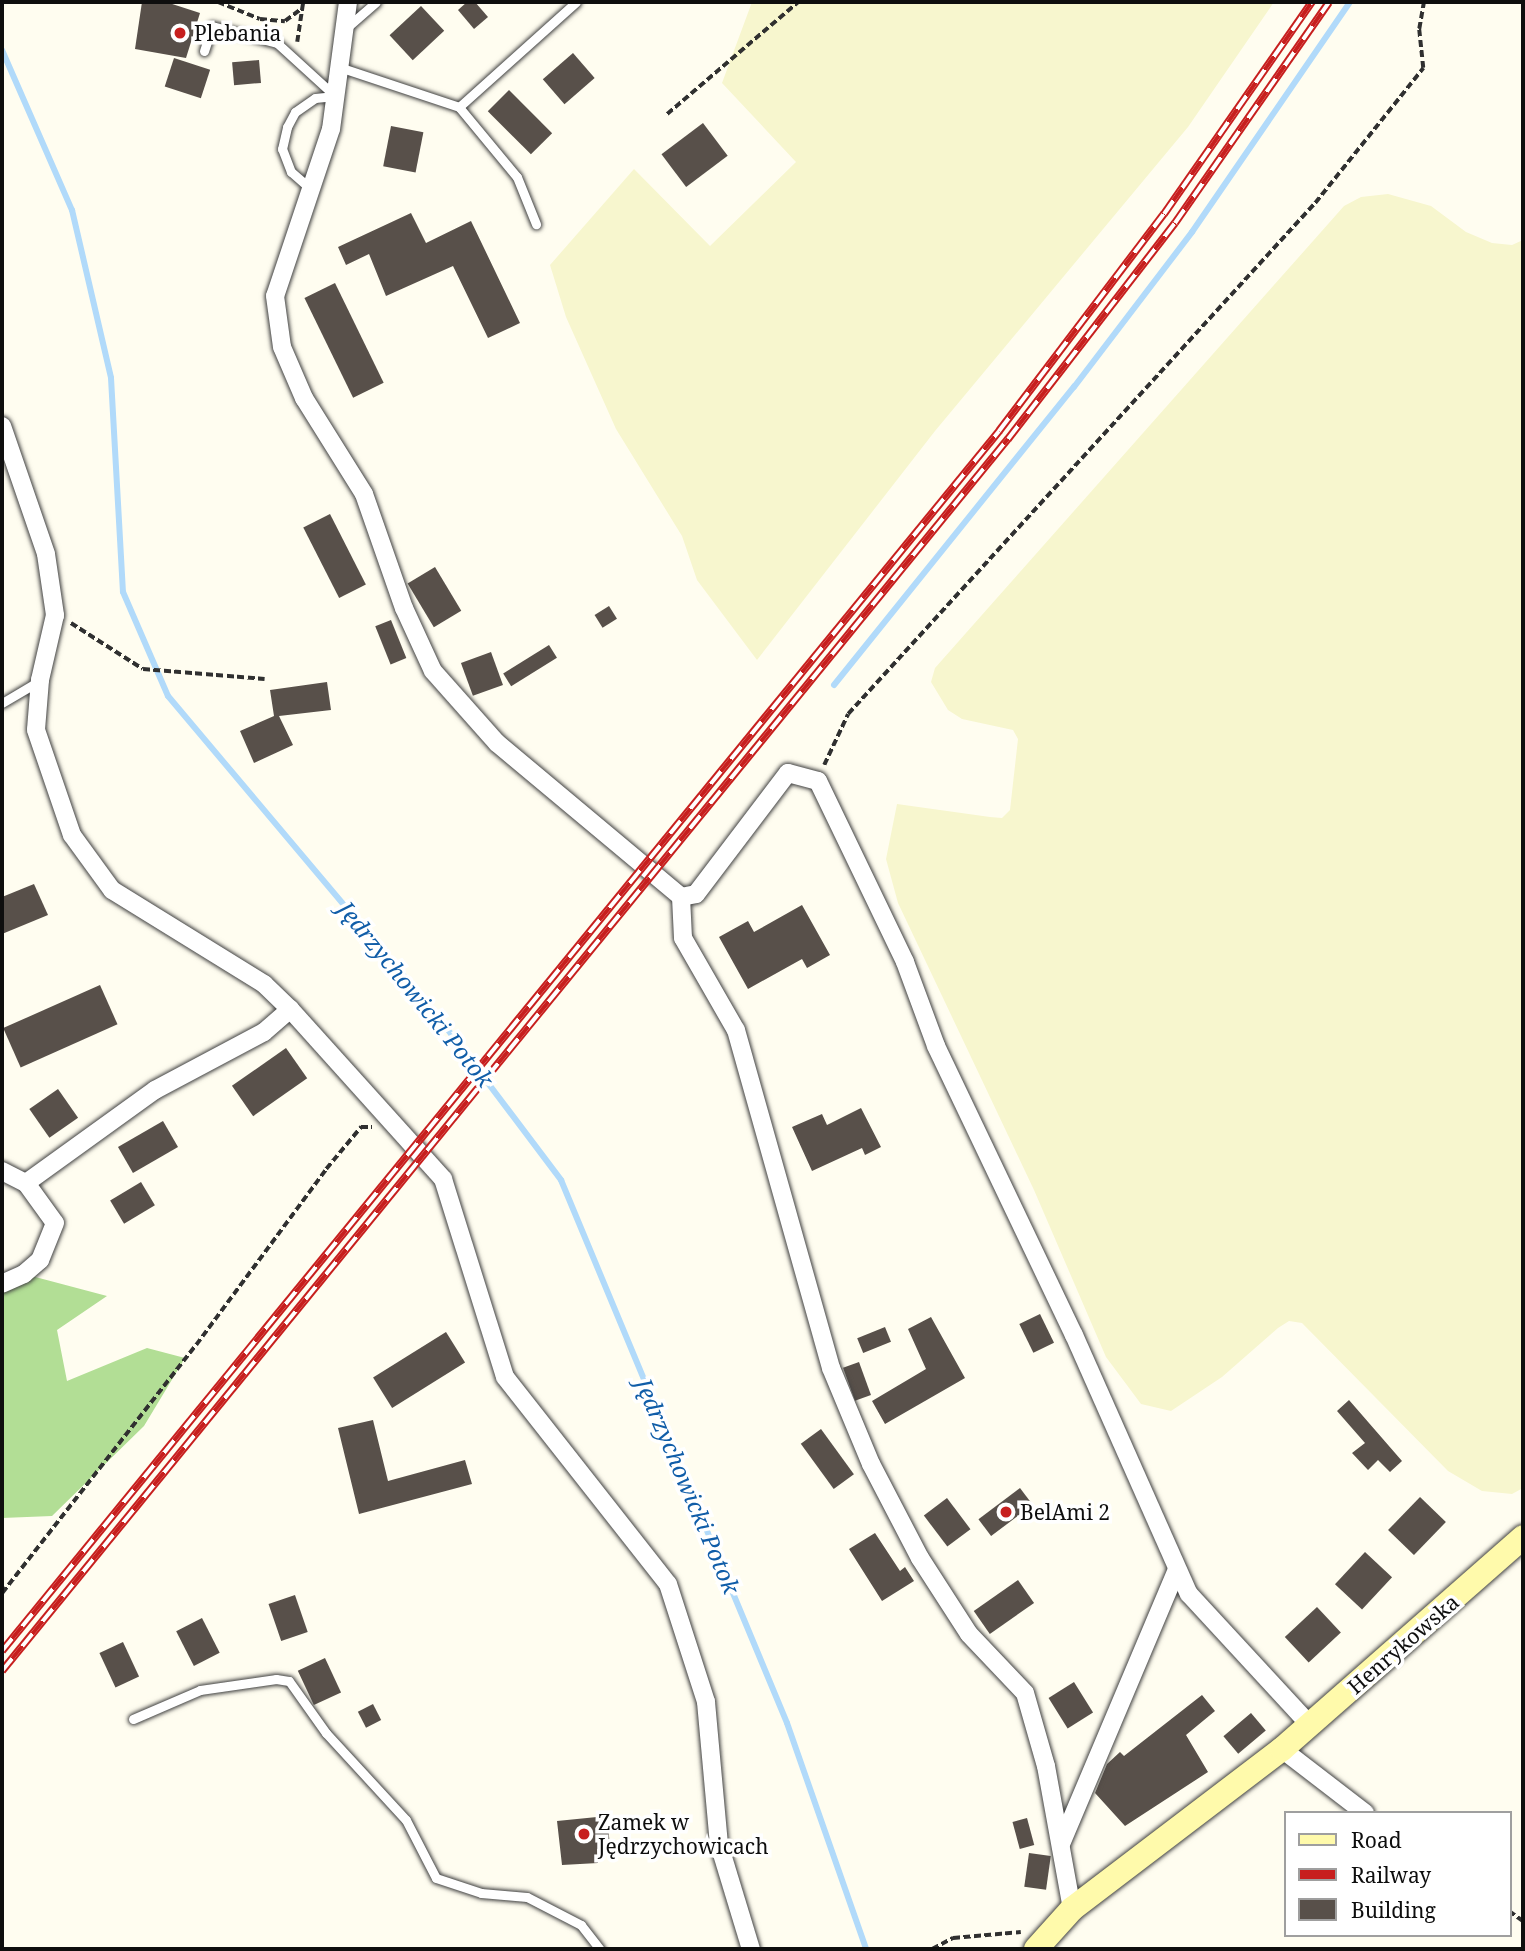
<!DOCTYPE html>
<html>
<head>
<meta charset="utf-8">
<style>
	body { margin:0 }
	#map { position:relative; width:1525px; height:1951px; overflow:hidden; background:#fffdf0; font-family:"Noto Serif",serif }
	div>[style] { position:absolute }
	[style*='--x'] { left:calc(var(--x)*1px); top:calc(var(--y)*1px); width:calc(var(--w)*1px); rotate:calc(var(--a)*1deg) }
	.farmland>* { inset:0; background:#f7f6ce }
	.forest>* { inset:0; background:#b2de95 }
	.stream>* { height:6px; margin:-3px; padding:0 3px; transform-origin:3px; border-radius:3px; background:#b1dafa }
	.building>* { inset:0; background:#58504a; transform-origin:0 0 }
	.path>* { height:3.5px; margin-top:-1.75px; transform-origin:0; background:repeating-linear-gradient(90deg,#303030 0 7px,transparent 0 10.5px) }
	.roads { filter:drop-shadow(0 0 2px #414141) drop-shadow(0 0 2px #414141) }
	.service>* { height:9px; margin:-4.5px; padding:0 4.5px; transform-origin:4.5px; border-radius:4.5px; background:#fff }
	.minor>* { height:18px; margin:-9px; padding:0 9px; transform-origin:9px; border-radius:9px; background:#fff }
	.secondary>* { height:24px; margin:-12px; padding:0 12px; transform-origin:12px; border-radius:12px; background:#fffaab }
	.rail>* { height:8px; margin-top:-4px; transform-origin:0; background:repeating-linear-gradient(90deg,#fff 0 16px,#c71f1e 0 32px); box-sizing:border-box; border-block:2px solid #c71f1e }
	.dots>* { width:19px; height:19px; translate:-50% -50%; box-sizing:border-box; border:4px solid #fff; border-radius:50% }
	span { translate:-50% -50%; white-space:nowrap; text-align:center; line-height:1.15; -webkit-text-stroke:7px #fff; paint-order:stroke }
	.poi-label { font-size:21px; color:#0e0e0e }
	.left { translate:0 -50%; text-align:left }
	.street-label { font-size:21px; color:#0e0e0e }
	.water-label { font-size:23px; color:#105da8; font-style:italic }
	.frame { position:absolute; inset:0; border:4px solid #0e0e0e; pointer-events:none }
	.legend { position:absolute; left:1284px; top:1811px; width:228px; height:126px; box-sizing:border-box; background:#fff; border:2px solid #9f9f9f; margin:0; padding:9px 12px; list-style:none; font-size:21px; color:#0e0e0e }
	.legend li { display:flex; align-items:center; gap:14px; height:35px }
	.legend b { width:35px; border:2px solid #9f9f9f }
</style>
</head>
<body>
<div id="map">
	<div class="farmland">
		<i style="clip-path:polygon(752px 2px,1274px 2px,1188px 127px,935px 431px,757px 660px,697px 580px,682px 536px,616px 429px,566px 317px,550px 265px,634px 169px,710px 246px,796px 162px,722px 83px)"></i>
		<i style="clip-path:polygon(1388px 194px,1431px 206px,1466px 232px,1492px 243px,1512px 245px,1523px 240px,1523px 1488px,1512px 1494px,1482px 1491px,1448px 1471px,1302px 1323px,1289px 1321px,1278px 1328px,1222px 1377px,1171px 1411px,1141px 1404px,1106px 1357px,1034px 1190px,898px 903px,886px 859px,897px 804px,990px 817px,1002px 818px,1010px 810px,1018px 739px,1013px 730px,962px 719px,948px 710px,931px 682px,935px 668px,1344px 206px,1361px 197px)"></i>
	</div>
	<div class="forest">
		<i style="clip-path:polygon(24px 1274px,107px 1296px,57px 1330px,67px 1381px,147px 1348px,185px 1358px,144px 1426px,52px 1516px,2px 1518px,2px 1286px)"></i>
	</div>
	<div class="stream">
		<i style="--x:2;--y:50;--w:175;--a:66.4"></i>
		<i style="--x:72;--y:210;--w:172;--a:76.9"></i>
		<i style="--x:111;--y:378;--w:214;--a:86.8"></i>
		<i style="--x:123;--y:592;--w:113;--a:66.6"></i>
		<i style="--x:168;--y:696;--w:421;--a:49.9"></i>
		<i style="--x:439;--y:1018;--w:203;--a:53"></i>
		<i style="--x:561;--y:1180;--w:588;--a:67.4"></i>
		<i style="--x:787;--y:1723;--w:239;--a:70.7"></i>
		<i style="--x:834;--y:685;--w:383;--a:-51.2"></i>
		<i style="--x:1074;--y:387;--w:195;--a:-52.7"></i>
		<i style="--x:1192;--y:232;--w:279;--a:-55.5"></i>
	</div>
	<div class="building">
		<i style="clip-path:polygon(142px 2px,166px 2px,200px 13px,186px 58px,135px 49px)"></i>
		<i style="clip-path:polygon(467px 2px,475px 2px,488px 17px,474px 29px,458px 10px)"></i>
		<i style="left:421px;top:6px;width:34px;height:43px;rotate:47deg"></i>
		<i style="left:573px;top:53px;width:33px;height:40px;rotate:49deg"></i>
		<i style="left:174px;top:58px;width:38px;height:30px;rotate:18deg"></i>
		<i style="left:259px;top:60px;width:23px;height:27px;rotate:85deg"></i>
		<i style="left:509px;top:90px;width:61px;height:30px;rotate:45deg"></i>
		<i style="left:703px;top:123px;width:41px;height:52px;rotate:53deg"></i>
		<i style="left:391px;top:126px;width:33px;height:41px;rotate:11deg"></i>
		<i style="clip-path:polygon(411px 213px,426px 243px,471px 221px,520px 323px,488px 338px,453px 266px,386px 296px,369px 254px,346px 265px,338px 247px)"></i>
		<i style="left:335px;top:283px;width:111px;height:34px;rotate:64deg"></i>
		<i style="left:330px;top:514px;width:79px;height:30px;rotate:63deg"></i>
		<i style="left:435px;top:567px;width:51px;height:32px;rotate:59deg"></i>
		<i style="left:609px;top:606px;width:15px;height:17px;rotate:58deg"></i>
		<i style="left:391px;top:620px;width:41px;height:17px;rotate:68deg"></i>
		<i style="left:549px;top:645px;width:15px;height:54px;rotate:58deg"></i>
		<i style="left:491px;top:652px;width:35px;height:32px;rotate:70deg"></i>
		<i style="clip-path:polygon(327px 682px,331px 710px,279px 716px,293px 745px,254px 763px,240px 731px,274px 716px,270px 690px)"></i>
		<i style="clip-path:polygon(34px 884px,48px 915px,2px 934px,2px 897px)"></i>
		<i style="clip-path:polygon(802px 905px,830px 955px,807px 968px,802px 959px,748px 989px,719px 937px,748px 921px,754px 932px)"></i>
		<i style="left:100px;top:985px;width:43px;height:106px;rotate:66deg"></i>
		<i style="left:286px;top:1048px;width:37px;height:66px;rotate:55deg"></i>
		<i style="left:58px;top:1089px;width:35px;height:35px;rotate:55deg"></i>
		<i style="clip-path:polygon(861px 1108px,881px 1147px,865px 1155px,862px 1148px,812px 1171px,792px 1127px,822px 1114px,827px 1125px)"></i>
		<i style="left:163px;top:1121px;width:30px;height:52px;rotate:60deg"></i>
		<i style="left:141px;top:1182px;width:27px;height:36px;rotate:59deg"></i>
		<i style="left:1040px;top:1314px;width:32px;height:23px;rotate:64deg"></i>
		<i style="clip-path:polygon(931px 1317px,965px 1378px,885px 1424px,872px 1401px,926px 1369px,908px 1329px)"></i>
		<i style="left:885px;top:1327px;width:16px;height:30px;rotate:68deg"></i>
		<i style="left:446px;top:1332px;width:36px;height:86px;rotate:58deg"></i>
		<i style="left:859px;top:1362px;width:35px;height:17px;rotate:70deg"></i>
		<i style="clip-path:polygon(1349px 1400px,1402px 1461px,1390px 1472px,1378px 1460px,1368px 1470px,1352px 1453px,1365px 1443px,1337px 1411px)"></i>
		<i style="clip-path:polygon(373px 1420px,388px 1481px,465px 1460px,472px 1484px,359px 1514px,338px 1428px)"></i>
		<i style="left:821px;top:1429px;width:56px;height:25px;rotate:54deg"></i>
		<i style="left:1020px;top:1488px;width:21px;height:52px;rotate:53deg"></i>
		<i style="left:1420px;top:1497px;width:36px;height:46px;rotate:44deg"></i>
		<i style="left:947px;top:1498px;width:39px;height:29px;rotate:53deg"></i>
		<i style="clip-path:polygon(875px 1533px,900px 1571px,905px 1567px,914px 1581px,882px 1601px,849px 1549px)"></i>
		<i style="left:1365px;top:1552px;width:37px;height:44px;rotate:43deg"></i>
		<i style="left:1018px;top:1580px;width:28px;height:54px;rotate:55deg"></i>
		<i style="left:295px;top:1595px;width:39px;height:28px;rotate:71deg"></i>
		<i style="left:1317px;top:1607px;width:35px;height:44px;rotate:47deg"></i>
		<i style="left:202px;top:1618px;width:39px;height:29px;rotate:63deg"></i>
		<i style="left:123px;top:1642px;width:38px;height:26px;rotate:65deg"></i>
		<i style="left:325px;top:1658px;width:38px;height:30px;rotate:65deg"></i>
		<i style="left:1074px;top:1682px;width:36px;height:30px;rotate:58deg"></i>
		<i style="clip-path:polygon(1202px 1695px,1215px 1711px,1186px 1735px,1208px 1772px,1125px 1826px,1095px 1793px,1107px 1764px,1120px 1752px,1124px 1756px)"></i>
		<i style="left:373px;top:1704px;width:18px;height:17px;rotate:63deg"></i>
		<i style="left:1251px;top:1713px;width:23px;height:36px;rotate:50deg"></i>
		<i style="clip-path:polygon(607px 1816px,610px 1846px,597px 1849px,598px 1863px,562px 1865px,557px 1821px)"></i>
		<i style="left:1027px;top:1818px;width:28px;height:15px;rotate:75deg"></i>
		<i style="left:1029px;top:1853px;width:22px;height:34px;rotate:8deg"></i>
	</div>
	<div class="path">
		<i style="--x:218;--y:2;--w:45;--a:22"></i>
		<i style="--x:260;--y:19;--w:25;--a:5"></i>
		<i style="--x:285;--y:21;--w:21;--a:-37"></i>
		<i style="--x:297;--y:42;--w:40;--a:-81.5"></i>
		<i style="--x:667;--y:114;--w:172;--a:-40.5"></i>
		<i style="--x:71;--y:623;--w:85;--a:32.6"></i>
		<i style="--x:143;--y:669;--w:122;--a:4.7"></i>
		<i style="--x:824;--y:765;--w:56;--a:-64.8"></i>
		<i style="--x:848;--y:714;--w:692;--a:-47.58"></i>
		<i style="--x:1315;--y:203;--w:173;--a:-51.3"></i>
		<i style="--x:1423;--y:68;--w:39;--a:-96"></i>
		<i style="--x:1419;--y:29;--w:27;--a:-80"></i>
		<i style="--x:2;--y:1593;--w:315;--a:-52"></i>
		<i style="--x:196;--y:1345;--w:219;--a:-53.5"></i>
		<i style="--x:326;--y:1169;--w:55;--a:-50.2"></i>
		<i style="--x:361;--y:1127;--w:11;--a:0"></i>
		<i style="--x:1509;--y:1911;--w:17;--a:36"></i>
		<i style="--x:932;--y:1949;--w:24;--a:-28"></i>
		<i style="--x:953;--y:1938;--w:68;--a:-5"></i>
	</div>
	<div class="roads">
		<div class="service">
			<i style="--x:345;--y:29;--w:41;--a:-41.1"></i>
			<i style="--x:204;--y:51;--w:26;--a:-72"></i>
			<i style="--x:212;--y:26;--w:67;--a:14.7"></i>
			<i style="--x:277;--y:43;--w:79;--a:42.4"></i>
			<i style="--x:339;--y:67;--w:126;--a:18.4"></i>
			<i style="--x:459;--y:107;--w:91;--a:50.4"></i>
			<i style="--x:517;--y:177;--w:51;--a:68"></i>
			<i style="--x:459;--y:107;--w:157;--a:-41.9"></i>
			<i style="--x:312;--y:190;--w:28;--a:-139"></i>
			<i style="--x:291;--y:172;--w:25;--a:-111"></i>
			<i style="--x:282;--y:149;--w:23;--a:-77"></i>
			<i style="--x:287;--y:127;--w:17;--a:-62"></i>
			<i style="--x:295;--y:112;--w:24;--a:-35"></i>
			<i style="--x:315;--y:98;--w:20;--a:-6"></i>
			<i style="--x:2;--y:703;--w:43;--a:-30.7"></i>
			<i style="--x:133;--y:1719;--w:73;--a:-23.4"></i>
			<i style="--x:200;--y:1690;--w:77;--a:-8.2"></i>
			<i style="--x:276;--y:1679;--w:13;--a:9"></i>
			<i style="--x:289;--y:1681;--w:64;--a:54.6"></i>
			<i style="--x:326;--y:1733;--w:118;--a:47.4"></i>
			<i style="--x:406;--y:1820;--w:65;--a:62.7"></i>
			<i style="--x:436;--y:1878;--w:47;--a:18.4"></i>
			<i style="--x:481;--y:1893;--w:46;--a:5"></i>
			<i style="--x:527;--y:1897;--w:61;--a:27.4"></i>
			<i style="--x:581;--y:1925;--w:31;--a:52"></i>
		</div>
		<div class="minor">
			<i style="--x:348;--y:2;--w:128;--a:97.6"></i>
			<i style="--x:331;--y:129;--w:176;--a:108.5"></i>
			<i style="--x:275;--y:296;--w:51;--a:82.2"></i>
			<i style="--x:282;--y:347;--w:56;--a:66.7"></i>
			<i style="--x:304;--y:398;--w:113;--a:58"></i>
			<i style="--x:364;--y:494;--w:121;--a:70.7"></i>
			<i style="--x:404;--y:608;--w:69;--a:65.3"></i>
			<i style="--x:433;--y:671;--w:96;--a:48.4"></i>
			<i style="--x:497;--y:743;--w:240;--a:39.9"></i>
			<i style="--x:681;--y:897;--w:41;--a:87.2"></i>
			<i style="--x:683;--y:938;--w:106;--a:60.1"></i>
			<i style="--x:736;--y:1030;--w:351;--a:74.3"></i>
			<i style="--x:831;--y:1368;--w:104;--a:67.4"></i>
			<i style="--x:871;--y:1464;--w:106;--a:62.5"></i>
			<i style="--x:920;--y:1558;--w:90;--a:57.2"></i>
			<i style="--x:969;--y:1634;--w:81;--a:46.5"></i>
			<i style="--x:1025;--y:1693;--w:76;--a:74"></i>
			<i style="--x:1046;--y:1766;--w:145;--a:79.7"></i>
			<i style="--x:2;--y:426;--w:135;--a:71"></i>
			<i style="--x:46;--y:554;--w:62;--a:81.6"></i>
			<i style="--x:55;--y:615;--w:67;--a:103"></i>
			<i style="--x:40;--y:680;--w:50;--a:94.6"></i>
			<i style="--x:36;--y:730;--w:111;--a:71.1"></i>
			<i style="--x:72;--y:835;--w:68;--a:54"></i>
			<i style="--x:112;--y:890;--w:179;--a:31.7"></i>
			<i style="--x:264;--y:984;--w:36;--a:44"></i>
			<i style="--x:290;--y:1009;--w:229;--a:48"></i>
			<i style="--x:443;--y:1179;--w:207;--a:72.6"></i>
			<i style="--x:505;--y:1377;--w:263;--a:51.8"></i>
			<i style="--x:668;--y:1584;--w:124;--a:72.1"></i>
			<i style="--x:706;--y:1702;--w:143;--a:84.8"></i>
			<i style="--x:719;--y:1844;--w:110;--a:73.1"></i>
			<i style="--x:681;--y:897;--w:15;--a:-11"></i>
			<i style="--x:696;--y:894;--w:152;--a:-52.8"></i>
			<i style="--x:788;--y:773;--w:31;--a:15"></i>
			<i style="--x:818;--y:781;--w:201;--a:64.3"></i>
			<i style="--x:905;--y:962;--w:90;--a:69.7"></i>
			<i style="--x:936;--y:1046;--w:320;--a:64.5"></i>
			<i style="--x:1074;--y:1335;--w:283;--a:66.1"></i>
			<i style="--x:1189;--y:1594;--w:180;--a:47.3"></i>
			<i style="--x:2;--y:1171;--w:27;--a:27"></i>
			<i style="--x:26;--y:1183;--w:49;--a:54.1"></i>
			<i style="--x:55;--y:1223;--w:40;--a:112"></i>
			<i style="--x:40;--y:1260;--w:21;--a:139"></i>
			<i style="--x:24;--y:1274;--w:24;--a:156"></i>
			<i style="--x:26;--y:1183;--w:159;--a:-35.8"></i>
			<i style="--x:155;--y:1090;--w:123;--a:-28"></i>
			<i style="--x:264;--y:1032;--w:35;--a:-41"></i>
			<i style="--x:1282;--y:1749;--w:105;--a:37.6"></i>
			<i style="--x:1061;--y:1844;--w:298;--a:-67.1"></i>
		</div>
		<div class="secondary">
			<i style="--x:1036;--y:1949;--w:54;--a:-48"></i>
			<i style="--x:1072;--y:1909;--w:264;--a:-37.3"></i>
			<i style="--x:1282;--y:1749;--w:321;--a:-41.3"></i>
		</div>
	</div>
	<div class="rail">
		<i style="--x:2;--y:1651;--w:1576;--a:-50.74"></i>
		<i style="--x:999;--y:431;--w:273;--a:-52.8"></i>
		<i style="--x:1164;--y:214;--w:259;--a:-55.1"></i>
		<i style="--x:2;--y:1671;--w:1591;--a:-50.77"></i>
		<i style="--x:1008;--y:439;--w:273;--a:-52.3"></i>
		<i style="--x:1175;--y:223;--w:269;--a:-55.1"></i>
	</div>
	<div class="dots">
		<i style="left:180px;top:33px;background:#c71f1e"></i>
		<i style="left:1006px;top:1512px;background:#c71f1e"></i>
		<i style="left:584px;top:1834px;background:#c71f1e"></i>
	</div>
	<div class="poi-label">
		<span class="left" style="left:194px;top:33px">Plebania</span>
		<span class="left" style="left:1020px;top:1512px">BelAmi 2</span>
		<span class="left" style="left:598px;top:1834px">Zamek w<br>Jędrzychowicach</span>
	</div>
	<div class="street-label">
		<span style="left:1403px;top:1644px;rotate:-41deg">Henrykowska</span>
	</div>
	<div class="water-label">
		<span style="left:416px;top:994px;rotate:51deg">Jędrzychowicki Potok</span>
		<span style="left:688px;top:1486px;rotate:67deg">Jędrzychowicki Potok</span>
	</div>
	<div class="frame"></div>
	<ul class="legend">
	<li><b style="height:9px;background:#fffaab"></b>Road</li>
	<li><b style="height:9px;background:#c71f1e"></b>Railway</li>
	<li><b style="height:19px;background:#58504a"></b>Building</li>
	</ul>
</div>
</body>
</html>
